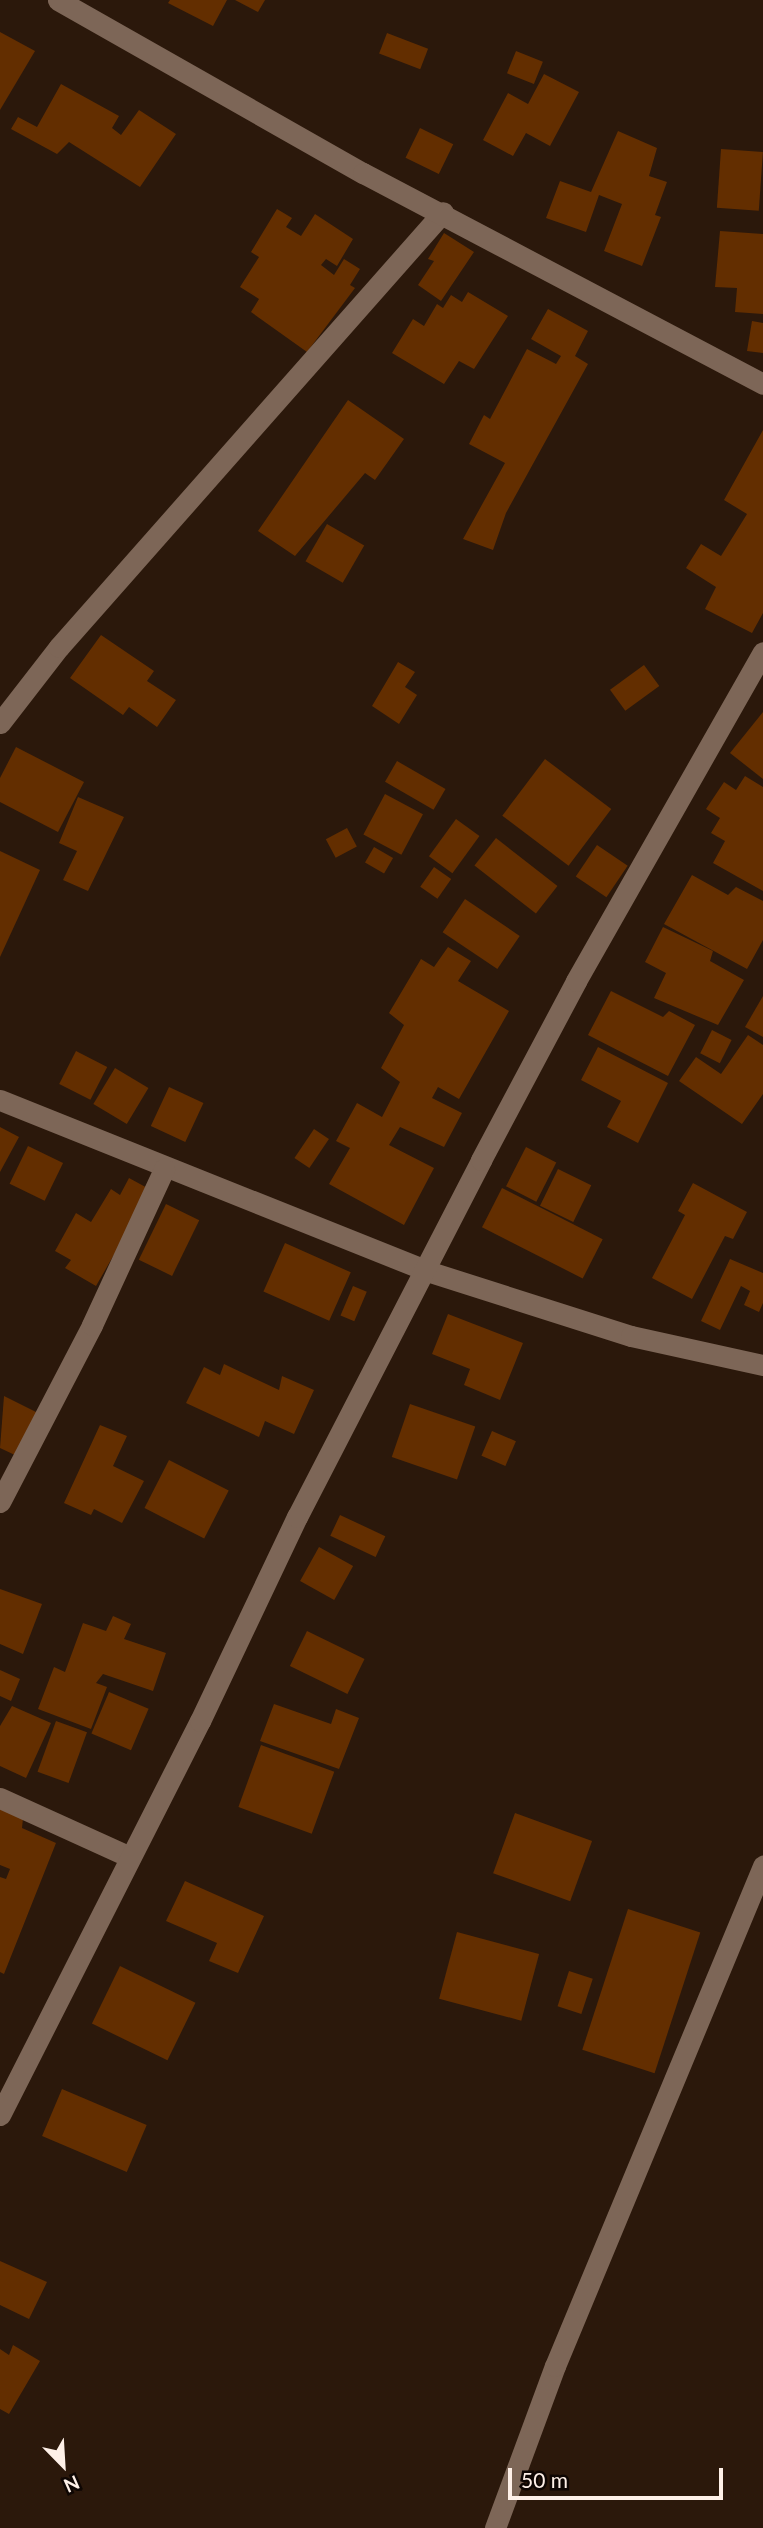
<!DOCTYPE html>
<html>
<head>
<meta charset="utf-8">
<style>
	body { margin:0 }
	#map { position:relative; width:763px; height:2528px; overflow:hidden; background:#2b180b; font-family:Lato,sans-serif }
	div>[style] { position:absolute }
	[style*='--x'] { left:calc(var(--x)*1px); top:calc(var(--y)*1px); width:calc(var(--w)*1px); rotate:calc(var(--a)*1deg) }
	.building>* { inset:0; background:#632e00; transform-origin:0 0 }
	.street>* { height:21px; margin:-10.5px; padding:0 10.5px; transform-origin:10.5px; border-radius:10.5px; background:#7d6657 }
	.secondary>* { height:21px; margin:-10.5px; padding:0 10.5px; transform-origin:10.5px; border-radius:10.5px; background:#7d6657 }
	span { translate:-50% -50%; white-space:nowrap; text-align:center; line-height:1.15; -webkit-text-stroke:5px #0e0603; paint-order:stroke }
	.north { position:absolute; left:28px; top:2430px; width:70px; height:70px; -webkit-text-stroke:5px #0e0603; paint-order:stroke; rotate:156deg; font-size:19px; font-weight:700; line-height:28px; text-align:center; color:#fef0e8 }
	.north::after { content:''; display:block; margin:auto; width:24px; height:32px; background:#fef0e8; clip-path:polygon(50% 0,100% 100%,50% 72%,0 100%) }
	.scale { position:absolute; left:508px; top:2468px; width:215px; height:32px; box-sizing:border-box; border:4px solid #fef0e8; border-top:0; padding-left:9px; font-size:21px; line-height:24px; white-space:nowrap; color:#fef0e8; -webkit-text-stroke:5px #0e0603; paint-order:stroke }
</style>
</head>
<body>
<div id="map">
	<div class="building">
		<i style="clip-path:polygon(170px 0,227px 0,213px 26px,168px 3px)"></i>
		<i style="clip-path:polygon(235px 0,265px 0,258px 12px)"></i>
		<i style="clip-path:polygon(0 32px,35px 51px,0 110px)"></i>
		<i style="left:387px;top:33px;width:44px;height:22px;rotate:21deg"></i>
		<i style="left:516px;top:51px;width:29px;height:24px;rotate:22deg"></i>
		<i style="clip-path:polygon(544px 74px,579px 92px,550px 146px,526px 133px,513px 156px,483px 140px,508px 93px,528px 104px)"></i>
		<i style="clip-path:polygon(61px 84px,119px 116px,112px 128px,121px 135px,139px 110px,176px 134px,140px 187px,69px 142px,57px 154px,11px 129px,18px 117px,37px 127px)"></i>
		<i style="left:420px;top:128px;width:37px;height:33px;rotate:26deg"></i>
		<i style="clip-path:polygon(618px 131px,657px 148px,649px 176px,667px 182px,655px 215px,661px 217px,642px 266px,604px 251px,622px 204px,599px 195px,586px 232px,546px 218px,560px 181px,591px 192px)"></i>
		<i style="left:721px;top:149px;width:42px;height:59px;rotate:4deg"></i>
		<i style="clip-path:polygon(277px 209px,292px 218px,286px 227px,301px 236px,315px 214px,353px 239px,337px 266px,326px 259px,321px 265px,334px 275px,344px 259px,360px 269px,350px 285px,355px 288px,307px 352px,251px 312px,259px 299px,240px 287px,259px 257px,251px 252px)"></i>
		<i style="clip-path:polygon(720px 231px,763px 234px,763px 314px,735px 312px,737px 288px,715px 287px)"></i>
		<i style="clip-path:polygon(444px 233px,474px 252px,441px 301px,418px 285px,434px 261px,428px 259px)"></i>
		<i style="clip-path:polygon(468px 292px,508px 316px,474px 369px,459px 361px,444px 384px,392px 353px,413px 319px,424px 326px,437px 304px,443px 308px,451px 295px,462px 302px)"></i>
		<i style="clip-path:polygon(548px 309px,588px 331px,575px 356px,588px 364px,506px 513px,493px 550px,463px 539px,505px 463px,469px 444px,484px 415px,490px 419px,527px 349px,556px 364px,561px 356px,531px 339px)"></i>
		<i style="clip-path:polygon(752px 321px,763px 323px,763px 353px,747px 351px)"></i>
		<i style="clip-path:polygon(348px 400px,404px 439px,375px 480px,365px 473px,295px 556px,258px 531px)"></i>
		<i style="clip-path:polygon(763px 430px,763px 613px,752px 633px,705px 609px,716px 587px,686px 568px,701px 544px,721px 556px,747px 514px,724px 500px)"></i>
		<i style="left:327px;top:524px;width:43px;height:43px;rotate:30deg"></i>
		<i style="clip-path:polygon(101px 635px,154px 671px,147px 681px,176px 700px,157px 727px,129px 707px,123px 715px,70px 678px)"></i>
		<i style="clip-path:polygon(398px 662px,415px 672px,405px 687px,417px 695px,399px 724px,372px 706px)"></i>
		<i style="left:644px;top:665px;width:26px;height:42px;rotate:54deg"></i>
		<i style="clip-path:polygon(763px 712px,763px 779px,730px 753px)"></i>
		<i style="clip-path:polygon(16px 747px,84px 782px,58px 832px,0 802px,0 778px)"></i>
		<i style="left:545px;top:759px;width:83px;height:71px;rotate:37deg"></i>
		<i style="left:397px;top:761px;width:56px;height:24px;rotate:30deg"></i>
		<i style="clip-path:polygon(745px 776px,763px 787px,763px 891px,713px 863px,725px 841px,711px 833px,720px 818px,706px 809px,724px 782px,736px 790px)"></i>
		<i style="left:385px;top:794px;width:43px;height:46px;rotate:28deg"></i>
		<i style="clip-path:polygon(78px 797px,124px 817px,88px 891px,63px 880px,77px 851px,59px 843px)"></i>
		<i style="left:456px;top:819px;width:29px;height:46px;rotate:36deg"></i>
		<i style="left:347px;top:828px;width:21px;height:24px;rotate:62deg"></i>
		<i style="left:496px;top:838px;width:78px;height:35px;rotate:38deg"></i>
		<i style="left:597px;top:845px;width:37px;height:38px;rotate:34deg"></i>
		<i style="left:374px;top:847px;width:22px;height:18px;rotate:30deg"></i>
		<i style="clip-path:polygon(0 851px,40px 870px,0 957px)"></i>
		<i style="left:434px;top:867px;width:21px;height:24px;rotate:35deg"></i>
		<i style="clip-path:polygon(692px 875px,728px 895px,736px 887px,763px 901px,763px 940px,747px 969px,664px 924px)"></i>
		<i style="left:465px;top:899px;width:66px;height:40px;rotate:34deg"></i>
		<i style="clip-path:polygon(663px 927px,713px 951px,710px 961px,744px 980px,718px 1025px,654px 998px,666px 973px,645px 962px)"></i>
		<i style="clip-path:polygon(448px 947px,471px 961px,458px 981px,509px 1011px,459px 1099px,438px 1087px,432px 1098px,462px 1113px,444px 1147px,400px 1127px,389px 1145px,434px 1168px,404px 1225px,329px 1184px,350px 1148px,336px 1141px,357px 1103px,382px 1117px,400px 1082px,381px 1068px,404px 1025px,389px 1013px,421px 959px,434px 967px)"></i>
		<i style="clip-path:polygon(611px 991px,663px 1017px,669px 1011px,695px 1025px,668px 1076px,588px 1035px)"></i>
		<i style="clip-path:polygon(763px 996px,763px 1037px,745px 1027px)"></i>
		<i style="left:712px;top:1030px;width:22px;height:26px;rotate:27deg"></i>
		<i style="clip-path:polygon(748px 1035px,763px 1045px,763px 1094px,742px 1124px,679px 1081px,696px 1057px,721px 1074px)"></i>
		<i style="clip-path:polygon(598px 1047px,668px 1083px,638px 1143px,607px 1127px,621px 1101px,581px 1080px)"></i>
		<i style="left:76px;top:1051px;width:35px;height:37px;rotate:27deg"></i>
		<i style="left:115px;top:1068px;width:39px;height:42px;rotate:31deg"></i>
		<i style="left:169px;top:1087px;width:38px;height:43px;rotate:25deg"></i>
		<i style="clip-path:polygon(0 1127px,19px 1137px,0 1172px)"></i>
		<i style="left:314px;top:1129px;width:18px;height:35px;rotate:34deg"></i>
		<i style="left:28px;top:1146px;width:39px;height:42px;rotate:26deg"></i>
		<i style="left:526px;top:1147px;width:34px;height:44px;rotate:27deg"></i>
		<i style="left:558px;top:1169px;width:37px;height:41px;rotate:26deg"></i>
		<i style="clip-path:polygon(129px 1178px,151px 1190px,96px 1286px,65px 1268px,71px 1260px,55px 1251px,76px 1213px,91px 1222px,111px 1189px,120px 1195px)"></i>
		<i style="clip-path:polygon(693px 1183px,747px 1212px,733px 1239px,725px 1236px,692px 1299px,652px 1278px,685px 1215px,678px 1211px)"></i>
		<i style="left:502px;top:1188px;width:113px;height:44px;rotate:27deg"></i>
		<i style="left:166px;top:1204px;width:37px;height:62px;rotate:26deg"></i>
		<i style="left:285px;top:1243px;width:72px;height:53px;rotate:24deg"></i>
		<i style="clip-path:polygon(730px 1259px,763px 1273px,763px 1303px,759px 1312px,744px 1305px,750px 1291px,741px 1286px,720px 1330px,701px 1321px)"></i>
		<i style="left:353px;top:1286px;width:15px;height:32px;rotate:23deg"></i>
		<i style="clip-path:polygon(448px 1314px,523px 1343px,500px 1400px,464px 1385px,470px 1369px,432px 1354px)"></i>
		<i style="clip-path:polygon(224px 1364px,279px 1390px,282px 1376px,314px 1390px,294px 1434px,265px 1421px,259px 1437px,186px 1403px,204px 1367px,220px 1375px)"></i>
		<i style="clip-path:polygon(4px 1396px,38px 1413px,17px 1456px,0 1448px)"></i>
		<i style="left:410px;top:1404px;width:69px;height:56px;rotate:19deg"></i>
		<i style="clip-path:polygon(100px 1425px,127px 1436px,113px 1466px,144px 1481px,122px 1523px,94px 1509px,91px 1515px,64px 1503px)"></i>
		<i style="left:492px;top:1431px;width:26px;height:27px;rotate:23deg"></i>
		<i style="left:169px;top:1460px;width:67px;height:54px;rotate:27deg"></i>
		<i style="left:340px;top:1515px;width:50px;height:23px;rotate:25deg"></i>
		<i style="left:319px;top:1547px;width:39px;height:39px;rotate:29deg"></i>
		<i style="clip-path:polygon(0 1589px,42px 1604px,23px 1654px,0 1644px)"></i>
		<i style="clip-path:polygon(113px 1616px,131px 1624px,124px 1639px,166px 1653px,153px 1691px,103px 1674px,96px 1683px,107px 1687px,91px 1729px,38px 1709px,54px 1667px,65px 1672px,83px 1623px,106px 1631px)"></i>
		<i style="left:307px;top:1631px;width:64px;height:39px;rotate:26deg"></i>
		<i style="clip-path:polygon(0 1670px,20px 1679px,11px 1701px,0 1696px)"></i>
		<i style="left:109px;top:1692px;width:43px;height:45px;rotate:23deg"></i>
		<i style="clip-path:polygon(274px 1704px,331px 1724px,336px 1709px,359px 1718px,339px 1769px,260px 1741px)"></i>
		<i style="clip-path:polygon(12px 1706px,51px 1723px,26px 1778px,0 1766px,0 1726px)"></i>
		<i style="left:56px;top:1721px;width:33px;height:54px;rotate:20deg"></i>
		<i style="left:261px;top:1745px;width:78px;height:66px;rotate:20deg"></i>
		<i style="clip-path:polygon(0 1798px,24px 1809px,22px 1828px,56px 1843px,4px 1974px,0 1972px,0 1877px,6px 1879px,10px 1869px,0 1865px)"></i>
		<i style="left:515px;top:1813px;width:82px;height:64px;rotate:20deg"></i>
		<i style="clip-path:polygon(185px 1881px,264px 1916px,238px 1973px,209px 1961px,217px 1943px,166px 1921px)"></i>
		<i style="left:628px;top:1909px;width:76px;height:148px;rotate:18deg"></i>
		<i style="left:457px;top:1932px;width:85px;height:69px;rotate:15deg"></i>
		<i style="left:120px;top:1966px;width:84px;height:64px;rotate:26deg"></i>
		<i style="left:569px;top:1971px;width:25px;height:37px;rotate:18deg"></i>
		<i style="left:62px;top:2089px;width:92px;height:51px;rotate:23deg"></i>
		<i style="clip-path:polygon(0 2261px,47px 2282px,29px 2319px,0 2305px)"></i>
		<i style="clip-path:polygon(13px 2345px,40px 2361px,9px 2414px,0 2409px,0 2349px,9px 2355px)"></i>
	</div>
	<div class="street">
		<i style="--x:0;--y:723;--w:96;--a:-52.2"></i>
		<i style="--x:59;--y:647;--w:580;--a:-48.56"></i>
		<i style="--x:0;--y:1100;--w:460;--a:21.8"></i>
		<i style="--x:427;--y:1271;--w:214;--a:17.7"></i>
		<i style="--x:631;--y:1336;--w:135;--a:12.4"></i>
		<i style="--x:0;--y:1502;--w:199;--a:-62.5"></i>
		<i style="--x:92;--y:1325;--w:172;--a:-65.2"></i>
		<i style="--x:0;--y:1798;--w:143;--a:24.4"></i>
		<i style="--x:0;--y:2115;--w:442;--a:-63.1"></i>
		<i style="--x:200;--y:1721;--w:226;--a:-64.6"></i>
		<i style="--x:297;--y:1517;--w:402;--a:-62.7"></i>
		<i style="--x:481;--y:1160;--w:203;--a:-62"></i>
		<i style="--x:576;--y:981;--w:378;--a:-60.4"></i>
		<i style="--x:495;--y:2528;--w:173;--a:-69.7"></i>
		<i style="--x:555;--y:2366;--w:542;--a:-67.41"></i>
	</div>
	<div class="secondary">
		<i style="--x:58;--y:0;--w:351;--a:29.6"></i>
		<i style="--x:363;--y:173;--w:452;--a:27.8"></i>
	</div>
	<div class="north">N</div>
	<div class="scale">50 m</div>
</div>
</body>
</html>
